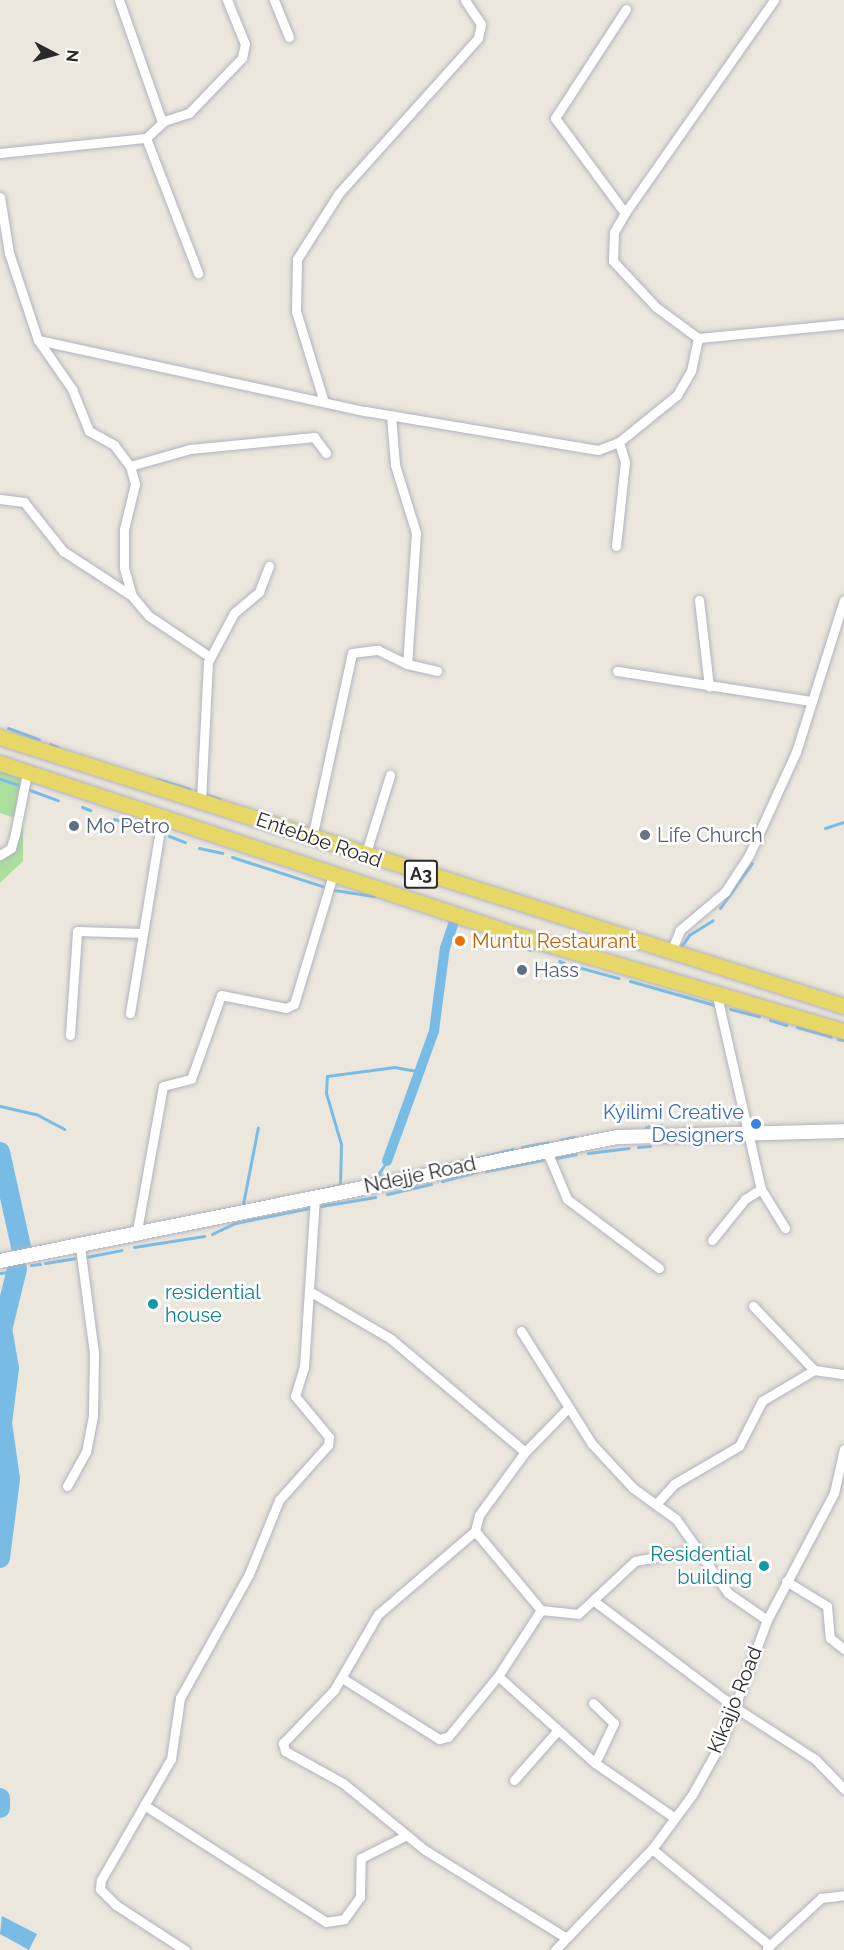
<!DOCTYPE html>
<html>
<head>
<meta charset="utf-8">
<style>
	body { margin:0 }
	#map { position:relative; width:844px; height:1950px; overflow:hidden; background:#ebe7dd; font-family:Raleway,sans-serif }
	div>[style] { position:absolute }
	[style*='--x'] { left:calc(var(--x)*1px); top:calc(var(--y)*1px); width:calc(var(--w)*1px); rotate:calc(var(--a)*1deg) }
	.green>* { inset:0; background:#acde9e }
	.water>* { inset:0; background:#78bce6 }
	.stream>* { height:3px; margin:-1.5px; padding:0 1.5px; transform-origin:1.5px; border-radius:1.5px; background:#78bce6 }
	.canal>* { height:10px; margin:-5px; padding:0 5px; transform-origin:5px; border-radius:5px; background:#78bce6 }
	.river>* { height:20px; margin:-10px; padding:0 10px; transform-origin:10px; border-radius:10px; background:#78bce6 }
	.roads { filter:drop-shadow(0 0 2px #b1b2bd) drop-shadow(0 0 2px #b1b2bd) }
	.street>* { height:9px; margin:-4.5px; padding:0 4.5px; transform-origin:4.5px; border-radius:4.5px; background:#fff }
	.secondary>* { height:14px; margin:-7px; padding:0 7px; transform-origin:7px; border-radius:7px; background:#fff }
	.primary>* { height:15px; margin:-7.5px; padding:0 7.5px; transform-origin:7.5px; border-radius:7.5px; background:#e7d767 }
	.dots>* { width:16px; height:16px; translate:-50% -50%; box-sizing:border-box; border:3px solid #fff; border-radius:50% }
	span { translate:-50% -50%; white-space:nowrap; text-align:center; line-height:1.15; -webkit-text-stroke:5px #fff; paint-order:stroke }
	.shield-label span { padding:2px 4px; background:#fff; border:2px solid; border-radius:4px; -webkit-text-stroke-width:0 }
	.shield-label { font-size:18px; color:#2a2a2a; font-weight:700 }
	.service-label { font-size:20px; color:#4e5e75 }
	.left { translate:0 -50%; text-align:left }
	.worship-label { font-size:20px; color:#5b616d }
	.street-label { font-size:20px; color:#2a2a2a }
	.food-label { font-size:20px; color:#c56008 }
	.shop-label { font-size:20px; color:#366cbe }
	.right { translate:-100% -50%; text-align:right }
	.culture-label { font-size:20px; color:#0d838f }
	.north { position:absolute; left:24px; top:24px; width:60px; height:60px; -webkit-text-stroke:4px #fff; paint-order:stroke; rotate:96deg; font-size:16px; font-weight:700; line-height:24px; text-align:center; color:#2a2a2a }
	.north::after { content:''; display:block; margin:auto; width:21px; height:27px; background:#2a2a2a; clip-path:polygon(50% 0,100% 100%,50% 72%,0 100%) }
</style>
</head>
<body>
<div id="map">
	<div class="green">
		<i style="clip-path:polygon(0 768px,28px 779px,14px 818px,0 813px)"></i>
		<i style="clip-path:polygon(23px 818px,23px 861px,0 883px,0 858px)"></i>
	</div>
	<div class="water">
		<i style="clip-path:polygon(2px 1916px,37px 1934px,29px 1950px,0 1934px)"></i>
	</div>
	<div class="stream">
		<i style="--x:8;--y:728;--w:33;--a:20"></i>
		<i style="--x:50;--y:744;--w:8;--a:23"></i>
		<i style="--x:0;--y:779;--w:19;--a:18"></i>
		<i style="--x:157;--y:779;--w:34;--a:17"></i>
		<i style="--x:27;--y:789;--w:33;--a:20"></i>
		<i style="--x:204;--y:794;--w:16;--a:18"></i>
		<i style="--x:82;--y:807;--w:9;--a:21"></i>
		<i style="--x:114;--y:819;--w:42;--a:15"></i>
		<i style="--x:825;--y:828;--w:20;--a:-18"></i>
		<i style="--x:169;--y:836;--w:17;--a:21"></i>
		<i style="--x:199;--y:848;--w:24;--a:12"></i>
		<i style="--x:232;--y:857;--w:98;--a:17.9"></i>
		<i style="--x:334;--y:890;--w:40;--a:8.5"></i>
		<i style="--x:720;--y:908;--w:55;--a:-54.6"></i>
		<i style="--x:522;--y:944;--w:10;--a:37"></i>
		<i style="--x:681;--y:947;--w:14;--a:-56"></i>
		<i style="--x:689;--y:935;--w:28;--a:-32"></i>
		<i style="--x:559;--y:961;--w:5;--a:22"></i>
		<i style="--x:574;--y:966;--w:46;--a:15.3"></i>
		<i style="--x:630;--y:981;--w:88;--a:15.8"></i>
		<i style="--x:730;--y:1009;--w:30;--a:14"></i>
		<i style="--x:770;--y:1020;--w:17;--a:17"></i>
		<i style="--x:797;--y:1027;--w:35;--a:16"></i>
		<i style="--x:838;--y:1039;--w:6;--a:9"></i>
		<i style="--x:0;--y:1106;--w:37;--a:13"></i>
		<i style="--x:36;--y:1114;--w:32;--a:28"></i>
		<i style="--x:646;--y:1127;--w:15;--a:-8"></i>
		<i style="--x:560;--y:1140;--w:14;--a:-12"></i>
		<i style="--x:522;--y:1147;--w:27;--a:-10"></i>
		<i style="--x:638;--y:1147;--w:12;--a:-5"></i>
		<i style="--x:588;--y:1153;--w:41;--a:-7"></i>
		<i style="--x:477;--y:1158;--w:37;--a:-14"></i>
		<i style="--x:556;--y:1158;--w:20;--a:-11"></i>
		<i style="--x:425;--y:1169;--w:41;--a:-12.7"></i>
		<i style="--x:486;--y:1171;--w:57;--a:-11.1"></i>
		<i style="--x:384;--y:1179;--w:8;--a:-130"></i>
		<i style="--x:379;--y:1173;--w:14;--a:-56"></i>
		<i style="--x:442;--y:1181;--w:35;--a:-15"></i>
		<i style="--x:319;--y:1190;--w:22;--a:-13"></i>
		<i style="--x:340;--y:1185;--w:41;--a:-88.6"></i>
		<i style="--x:341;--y:1144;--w:53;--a:-106.4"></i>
		<i style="--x:326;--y:1093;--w:17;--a:-87"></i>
		<i style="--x:327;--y:1076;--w:68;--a:-7.7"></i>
		<i style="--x:394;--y:1067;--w:23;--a:10"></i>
		<i style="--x:387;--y:1194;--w:45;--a:-12.8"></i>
		<i style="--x:243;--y:1204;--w:78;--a:-79"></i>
		<i style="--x:321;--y:1206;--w:55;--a:-9.5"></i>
		<i style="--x:206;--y:1213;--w:62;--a:-11.1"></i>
		<i style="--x:212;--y:1234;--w:25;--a:-26"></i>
		<i style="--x:235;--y:1223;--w:76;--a:-11.3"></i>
		<i style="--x:134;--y:1247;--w:71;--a:-8.9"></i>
		<i style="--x:86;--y:1257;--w:36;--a:-11"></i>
		<i style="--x:45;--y:1263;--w:30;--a:-9"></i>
		<i style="--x:31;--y:1265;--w:9;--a:-6"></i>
		<i style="--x:0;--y:1273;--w:8;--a:-7"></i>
	</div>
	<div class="canal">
		<i style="--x:387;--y:1161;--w:138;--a:-70.1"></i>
		<i style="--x:434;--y:1031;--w:84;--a:-82.5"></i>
		<i style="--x:445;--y:948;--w:31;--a:-71"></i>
	</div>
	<div class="river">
		<i style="--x:0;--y:1152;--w:101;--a:77.5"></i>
		<i style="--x:0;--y:1558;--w:80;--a:-82.8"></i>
		<i style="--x:10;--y:1479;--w:57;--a:-98.1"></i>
		<i style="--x:2;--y:1423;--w:55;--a:-82.7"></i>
		<i style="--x:9;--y:1368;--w:39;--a:-100"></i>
		<i style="--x:2;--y:1330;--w:63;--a:-76.2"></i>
		<i style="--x:0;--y:1798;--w:10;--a:90"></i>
	</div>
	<div class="roads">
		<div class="street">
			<i style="--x:119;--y:0;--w:129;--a:70.6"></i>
			<i style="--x:274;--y:0;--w:40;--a:68"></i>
			<i style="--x:774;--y:0;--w:260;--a:125"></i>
			<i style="--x:625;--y:213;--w:22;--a:120"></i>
			<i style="--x:614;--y:232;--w:29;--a:92"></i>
			<i style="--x:613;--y:261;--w:63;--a:46.9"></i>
			<i style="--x:656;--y:307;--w:52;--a:36.4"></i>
			<i style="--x:698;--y:338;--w:147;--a:-5.5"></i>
			<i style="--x:146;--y:138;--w:145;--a:68.9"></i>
			<i style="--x:0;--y:153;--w:147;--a:-5.9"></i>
			<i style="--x:146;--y:138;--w:25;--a:-43"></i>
			<i style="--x:164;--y:121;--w:26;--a:-18"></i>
			<i style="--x:189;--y:113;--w:76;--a:-46.1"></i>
			<i style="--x:242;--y:58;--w:14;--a:-78"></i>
			<i style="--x:245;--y:44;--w:48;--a:-112.2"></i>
			<i style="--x:0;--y:197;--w:57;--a:80.9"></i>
			<i style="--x:9;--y:253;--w:92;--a:71.6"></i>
			<i style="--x:38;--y:340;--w:60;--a:55.2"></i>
			<i style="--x:72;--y:389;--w:45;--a:68"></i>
			<i style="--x:89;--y:431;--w:29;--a:29"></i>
			<i style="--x:114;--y:445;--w:26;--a:53"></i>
			<i style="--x:130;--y:466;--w:19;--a:74"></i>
			<i style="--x:135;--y:484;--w:46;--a:103.7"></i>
			<i style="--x:124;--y:529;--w:39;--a:90"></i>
			<i style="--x:124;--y:568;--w:29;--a:74"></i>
			<i style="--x:132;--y:596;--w:26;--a:50"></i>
			<i style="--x:149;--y:616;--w:73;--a:33.9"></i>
			<i style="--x:625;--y:213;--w:118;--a:-126.4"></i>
			<i style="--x:555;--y:118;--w:130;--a:-56.9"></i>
			<i style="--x:38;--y:340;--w:335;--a:12.3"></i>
			<i style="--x:365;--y:411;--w:236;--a:9.5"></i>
			<i style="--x:598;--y:450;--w:22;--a:-21"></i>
			<i style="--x:619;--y:442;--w:75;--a:-39"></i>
			<i style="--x:677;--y:395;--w:28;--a:-60"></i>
			<i style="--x:691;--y:371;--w:34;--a:-78"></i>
			<i style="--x:323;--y:399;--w:92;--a:-107.1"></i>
			<i style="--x:296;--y:311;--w:52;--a:-88.9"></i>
			<i style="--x:297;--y:259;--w:78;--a:-57.5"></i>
			<i style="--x:339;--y:193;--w:208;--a:-48.1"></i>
			<i style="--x:478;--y:38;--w:14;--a:-78"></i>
			<i style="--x:481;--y:24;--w:29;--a:-124"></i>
			<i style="--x:391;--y:416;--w:49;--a:85.3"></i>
			<i style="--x:395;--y:465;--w:71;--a:72.8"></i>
			<i style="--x:416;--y:533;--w:131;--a:93.9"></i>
			<i style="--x:407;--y:664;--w:31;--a:13"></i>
			<i style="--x:130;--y:466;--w:62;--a:-15.8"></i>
			<i style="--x:190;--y:449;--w:125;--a:-5.5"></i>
			<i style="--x:314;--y:437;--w:20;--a:53"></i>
			<i style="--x:0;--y:499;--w:24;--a:7"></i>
			<i style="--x:24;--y:502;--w:63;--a:51.5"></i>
			<i style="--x:63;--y:551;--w:82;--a:33.1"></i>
			<i style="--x:616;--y:546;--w:84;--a:-83.9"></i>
			<i style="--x:625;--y:462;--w:21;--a:-107"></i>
			<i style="--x:699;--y:600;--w:87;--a:83.4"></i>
			<i style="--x:617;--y:671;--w:195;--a:8.8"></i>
			<i style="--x:201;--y:800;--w:138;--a:-87.1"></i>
			<i style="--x:208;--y:662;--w:55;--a:-62"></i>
			<i style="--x:234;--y:613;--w:33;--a:-40"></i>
			<i style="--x:259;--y:592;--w:28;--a:-69"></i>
			<i style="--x:312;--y:838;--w:189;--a:-77.8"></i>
			<i style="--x:352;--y:653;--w:26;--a:-7"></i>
			<i style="--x:378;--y:650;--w:32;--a:26"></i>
			<i style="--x:0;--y:855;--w:13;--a:-32"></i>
			<i style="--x:11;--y:848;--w:15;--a:-74"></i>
			<i style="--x:15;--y:834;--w:62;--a:-78.9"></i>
			<i style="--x:365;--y:856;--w:85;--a:-72.8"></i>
			<i style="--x:671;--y:952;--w:24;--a:-68"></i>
			<i style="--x:680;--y:930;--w:59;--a:-40.2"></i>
			<i style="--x:725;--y:892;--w:44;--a:-57"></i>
			<i style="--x:749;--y:855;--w:113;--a:-65.5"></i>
			<i style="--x:796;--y:752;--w:159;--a:-72.5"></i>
			<i style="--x:717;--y:996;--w:198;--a:77.2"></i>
			<i style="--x:761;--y:1189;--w:46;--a:58.4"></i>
			<i style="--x:130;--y:1013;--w:198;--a:-80.7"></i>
			<i style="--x:70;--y:1035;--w:104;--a:-86.1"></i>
			<i style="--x:77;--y:931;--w:66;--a:1.7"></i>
			<i style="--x:546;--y:1149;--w:54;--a:67.2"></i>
			<i style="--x:567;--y:1199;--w:115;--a:36.9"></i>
			<i style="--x:136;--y:1236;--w:152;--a:-79.8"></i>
			<i style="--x:163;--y:1086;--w:29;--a:-14"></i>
			<i style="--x:191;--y:1079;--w:89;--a:-70.3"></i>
			<i style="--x:221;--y:995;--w:66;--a:11.3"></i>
			<i style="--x:286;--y:1008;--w:9;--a:-27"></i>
			<i style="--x:294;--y:1004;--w:135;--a:-73.2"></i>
			<i style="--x:712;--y:1240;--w:53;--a:-51.2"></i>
			<i style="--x:745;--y:1199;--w:19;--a:-32"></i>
			<i style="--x:309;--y:1291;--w:95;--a:30.3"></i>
			<i style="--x:391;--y:1339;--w:175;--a:40.1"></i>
			<i style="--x:525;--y:1452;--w:78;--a:126.1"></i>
			<i style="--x:479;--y:1515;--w:16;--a:104"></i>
			<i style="--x:475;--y:1531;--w:103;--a:50.1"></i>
			<i style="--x:541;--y:1610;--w:37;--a:6"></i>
			<i style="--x:578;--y:1614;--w:78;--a:-42.9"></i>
			<i style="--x:635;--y:1561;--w:61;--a:-10.4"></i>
			<i style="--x:753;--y:1306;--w:88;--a:46.4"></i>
			<i style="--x:521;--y:1331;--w:133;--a:57.9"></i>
			<i style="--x:592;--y:1444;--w:60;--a:47"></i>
			<i style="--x:633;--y:1488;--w:53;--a:35.8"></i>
			<i style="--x:676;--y:1519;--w:90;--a:54.9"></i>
			<i style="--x:728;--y:1593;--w:47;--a:34.7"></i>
			<i style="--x:525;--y:1452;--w:60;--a:-45.7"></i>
			<i style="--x:67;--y:1486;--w:39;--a:-61"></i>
			<i style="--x:86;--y:1452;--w:37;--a:-79"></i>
			<i style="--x:93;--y:1416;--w:63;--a:-89.1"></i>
			<i style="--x:94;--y:1353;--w:108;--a:-97.5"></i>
			<i style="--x:657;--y:1503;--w:25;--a:-48"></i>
			<i style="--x:674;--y:1484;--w:75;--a:-30.3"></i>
			<i style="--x:739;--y:1446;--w:51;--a:-62.9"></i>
			<i style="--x:762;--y:1401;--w:61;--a:-30.8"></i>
			<i style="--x:814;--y:1370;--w:30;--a:8"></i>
			<i style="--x:475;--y:1531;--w:128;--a:139.4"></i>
			<i style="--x:378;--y:1614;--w:88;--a:120.1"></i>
			<i style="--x:334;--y:1690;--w:74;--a:133.9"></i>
			<i style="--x:283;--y:1743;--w:8;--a:76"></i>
			<i style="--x:285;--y:1751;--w:66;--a:28.9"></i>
			<i style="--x:343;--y:1783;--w:106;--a:39.3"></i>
			<i style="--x:425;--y:1850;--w:165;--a:31.9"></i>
			<i style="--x:786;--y:1581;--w:48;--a:31.4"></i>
			<i style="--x:827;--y:1606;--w:32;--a:85"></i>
			<i style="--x:830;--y:1638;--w:18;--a:38"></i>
			<i style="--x:594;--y:1601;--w:178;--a:37"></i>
			<i style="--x:736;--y:1708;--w:94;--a:32.8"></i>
			<i style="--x:815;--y:1759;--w:42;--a:46"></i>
			<i style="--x:541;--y:1610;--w:79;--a:123.1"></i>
			<i style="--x:498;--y:1676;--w:130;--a:41.9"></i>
			<i style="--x:595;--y:1763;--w:97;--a:34.5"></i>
			<i style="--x:342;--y:1678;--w:115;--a:32.2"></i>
			<i style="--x:439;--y:1739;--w:9;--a:-13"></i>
			<i style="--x:448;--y:1737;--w:79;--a:-50.7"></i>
			<i style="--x:593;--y:1703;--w:29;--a:44"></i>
			<i style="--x:614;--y:1723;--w:44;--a:115.4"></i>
			<i style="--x:514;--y:1780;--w:65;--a:-48.7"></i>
			<i style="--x:144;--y:1805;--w:216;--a:32.7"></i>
			<i style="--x:326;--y:1922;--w:18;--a:-9"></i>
			<i style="--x:344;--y:1919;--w:27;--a:-54"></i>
			<i style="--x:360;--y:1897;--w:39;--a:-89"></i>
			<i style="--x:361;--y:1858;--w:49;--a:-26.6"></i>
			<i style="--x:652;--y:1849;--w:151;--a:39.4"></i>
			<i style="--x:767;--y:1948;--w:74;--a:-42.8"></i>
			<i style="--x:821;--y:1898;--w:23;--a:-7"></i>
			<i style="--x:185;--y:1950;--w:82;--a:-146.9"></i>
			<i style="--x:116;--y:1905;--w:23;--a:-135"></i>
			<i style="--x:100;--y:1889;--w:9;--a:-84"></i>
			<i style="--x:101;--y:1880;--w:140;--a:-60"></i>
			<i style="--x:171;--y:1759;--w:62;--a:-81.6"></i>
			<i style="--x:180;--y:1698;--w:142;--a:-60.9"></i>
			<i style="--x:249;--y:1574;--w:80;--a:-67.9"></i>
			<i style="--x:279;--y:1500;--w:74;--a:-48.3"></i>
			<i style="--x:328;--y:1445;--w:8;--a:-83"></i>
			<i style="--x:329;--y:1437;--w:53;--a:-129.7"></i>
			<i style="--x:295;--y:1396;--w:30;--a:-73"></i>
			<i style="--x:304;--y:1367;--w:171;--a:-86.3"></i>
			<i style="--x:555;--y:1950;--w:140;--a:-46.2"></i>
			<i style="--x:652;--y:1849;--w:67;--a:-53.5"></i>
			<i style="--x:692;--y:1795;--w:62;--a:-60.9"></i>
			<i style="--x:722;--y:1741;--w:129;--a:-69.6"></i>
			<i style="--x:767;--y:1620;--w:144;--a:-62.2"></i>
			<i style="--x:834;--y:1493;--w:45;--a:-77.2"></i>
		</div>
		<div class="secondary">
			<i style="--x:0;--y:1261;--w:629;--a:-11.36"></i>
			<i style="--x:617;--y:1137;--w:227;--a:-1.5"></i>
		</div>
		<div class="primary">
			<i style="--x:0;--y:737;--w:886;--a:17.68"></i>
			<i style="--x:0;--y:763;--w:542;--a:18.4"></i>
			<i style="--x:514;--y:934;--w:344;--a:16.4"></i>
		</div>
	</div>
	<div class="dots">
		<i style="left:74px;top:826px;background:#5c6f8a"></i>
		<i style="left:645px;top:835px;background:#6b7280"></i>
		<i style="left:460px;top:941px;background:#e8710a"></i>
		<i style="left:522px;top:970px;background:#5c6f8a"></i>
		<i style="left:756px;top:1124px;background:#3f7fe0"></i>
		<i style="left:153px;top:1304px;background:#0f9aa8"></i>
		<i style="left:764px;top:1566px;background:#0f9aa8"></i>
	</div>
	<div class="shield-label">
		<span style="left:421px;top:874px">A3</span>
	</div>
	<div class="service-label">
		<span class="left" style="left:86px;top:826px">Mo Petro</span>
		<span class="left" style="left:534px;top:970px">Hass</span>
	</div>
	<div class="worship-label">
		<span class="left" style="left:657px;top:835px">Life Church</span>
	</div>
	<div class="street-label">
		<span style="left:319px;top:840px;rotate:19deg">Entebbe Road</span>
		<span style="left:420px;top:1175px;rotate:-12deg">Ndejje Road</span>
		<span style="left:735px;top:1700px;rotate:-68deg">Kikajjo Road</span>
	</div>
	<div class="food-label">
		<span class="left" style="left:472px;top:941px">Muntu Restaurant</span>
	</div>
	<div class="shop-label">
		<span class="right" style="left:744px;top:1124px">Kyilimi Creative<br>Designers</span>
	</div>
	<div class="culture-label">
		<span class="left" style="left:165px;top:1304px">residential<br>house</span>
		<span class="right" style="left:752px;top:1566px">Residential<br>building</span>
	</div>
	<div class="north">N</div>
</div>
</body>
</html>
